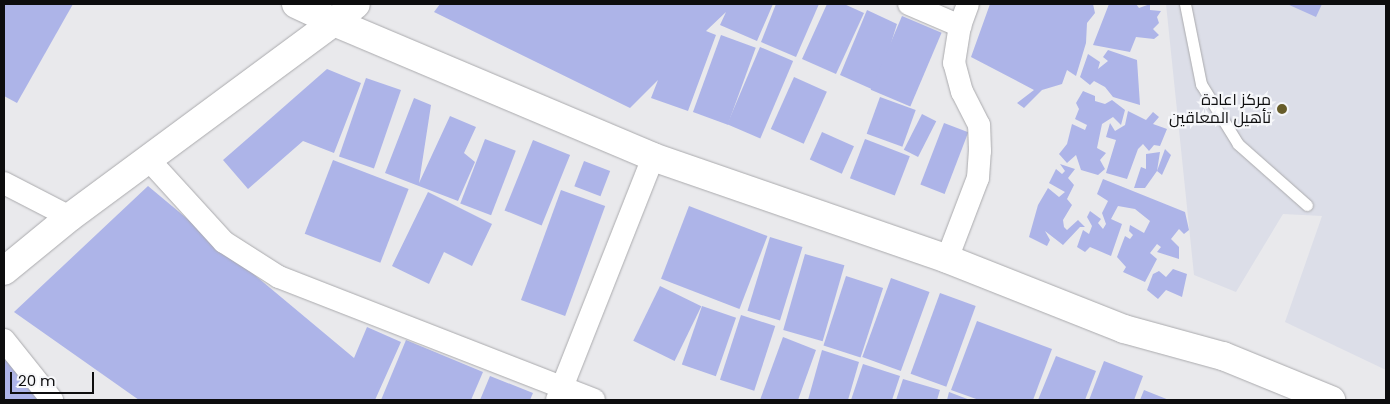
<!DOCTYPE html>
<html>
<head>
<meta charset="utf-8">
<style>
	body { margin:0 }
	#map { position:relative; width:1390px; height:404px; overflow:hidden; background:#e9e9ec; font-family:Poppins,Cairo,sans-serif }
	div>[style] { position:absolute }
	[style*='--x'] { left:calc(var(--x)*1px); top:calc(var(--y)*1px); width:calc(var(--w)*1px); rotate:calc(var(--a)*1deg) }
	.built>* { inset:0; background:#dcdee8 }
	.building>* { inset:0; background:#adb4e8; transform-origin:0 0 }
	.roads { filter:drop-shadow(0 0 1px #aaaaad) drop-shadow(0 0 1px #aaaaad) }
	.service>* { height:11px; margin:-5.5px; padding:0 5.5px; transform-origin:5.5px; border-radius:5.5px; background:#fff }
	.minor>* { height:22px; margin:-11px; padding:0 11px; transform-origin:11px; border-radius:11px; background:#fff }
	.tertiary>* { height:28px; margin:-14px; padding:0 14px; transform-origin:14px; border-radius:14px; background:#fff }
	.dots>* { width:14px; height:14px; translate:-50% -50%; box-sizing:border-box; border:2px solid #f6f7fa; border-radius:50% }
	span { translate:-50% -50%; white-space:nowrap; text-align:center; line-height:1.15; -webkit-text-stroke:4.5px #f6f7fa; paint-order:stroke }
	.poi-label { font-size:16px; color:#0d0d0e }
	.right { translate:-100% -50%; text-align:right }
	.frame { position:absolute; inset:0; border:5px solid #0d0d0e; pointer-events:none }
	.scale { position:absolute; left:10px; top:372px; width:84px; height:22px; box-sizing:border-box; border:2px solid #0d0d0e; border-top:0; padding-left:6px; font-size:15px; line-height:18px; white-space:nowrap; color:#0d0d0e; -webkit-text-stroke:4px #f6f7fa; paint-order:stroke }
</style>
</head>
<body>
<div id="map">
	<div class="built">
		<i style="clip-path:polygon(1166px 4px,1386px 4px,1386px 370px,1285px 322px,1322px 216px,1283px 214px,1236px 292px,1194px 275px)"></i>
	</div>
	<div class="building">
		<i style="clip-path:polygon(4px 4px,73px 4px,17px 103px,4px 96px)"></i>
		<i style="clip-path:polygon(440px 4px,773px 4px,757px 41px,720px 25px,726px 12px,706px 31px,716px 35px,688px 111px,651px 98px,658px 80px,630px 108px,434px 12px)"></i>
		<i style="clip-path:polygon(776px 4px,819px 4px,796px 57px,761px 42px)"></i>
		<i style="clip-path:polygon(827px 4px,844px 4px,864px 13px,836px 74px,802px 59px)"></i>
		<i style="clip-path:polygon(990px 4px,1093px 4px,1095px 13px,1087px 23px,1086px 43px,1076px 76px,1067px 70px,1062px 84px,1042px 90px,1024px 108px,1017px 103px,1034px 90px,971px 57px)"></i>
		<i style="clip-path:polygon(1109px 4px,1136px 4px,1139px 8px,1150px 4px,1150px 10px,1161px 11px,1157px 17px,1159px 23px,1153px 29px,1159px 35px,1154px 39px,1136px 37px,1130px 52px,1093px 45px)"></i>
		<i style="clip-path:polygon(1287px 4px,1322px 4px,1316px 17px)"></i>
		<i style="clip-path:polygon(867px 10px,897px 24px,876px 91px,840px 75px)"></i>
		<i style="left:902px;top:16px;width:43px;height:80px;rotate:23deg"></i>
		<i style="left:721px;top:35px;width:37px;height:82px;rotate:20deg"></i>
		<i style="left:760px;top:47px;width:36px;height:84px;rotate:23deg"></i>
		<i style="clip-path:polygon(1108px 50px,1137px 60px,1140px 105px,1113px 97px,1105px 87px,1094px 81px,1090px 85px,1080px 77px,1088px 54px,1100px 62px,1098px 69px,1108px 61px,1103px 57px)"></i>
		<i style="clip-path:polygon(327px 69px,361px 83px,334px 153px,303px 141px,248px 189px,223px 160px)"></i>
		<i style="left:794px;top:77px;width:36px;height:57px;rotate:24deg"></i>
		<i style="left:366px;top:78px;width:37px;height:83px;rotate:19deg"></i>
		<i style="clip-path:polygon(1083px 91px,1095px 96px,1095px 101px,1105px 104px,1112px 100px,1125px 110px,1121px 125px,1113px 117px,1102px 124px,1097px 148px,1106px 153px,1100px 160px,1105px 169px,1098px 175px,1081px 170px,1076px 155px,1067px 163px,1059px 154px,1067px 144px,1072px 124px,1085px 130px,1087px 125px,1075px 119px,1079px 109px,1076px 103px)"></i>
		<i style="left:880px;top:97px;width:38px;height:39px;rotate:20deg"></i>
		<i style="clip-path:polygon(414px 98px,431px 105px,419px 183px,450px 116px,476px 127px,464px 153px,475px 162px,458px 201px,385px 173px)"></i>
		<i style="clip-path:polygon(1128px 111px,1146px 120px,1153px 112px,1159px 117px,1153px 124px,1167px 129px,1160px 146px,1154px 145px,1149px 151px,1143px 144px,1138px 149px,1127px 179px,1106px 173px,1116px 140px,1106px 137px,1110px 123px,1115px 131px,1125px 125px)"></i>
		<i style="left:922px;top:114px;width:16px;height:40px;rotate:27deg"></i>
		<i style="left:944px;top:123px;width:26px;height:66px;rotate:21deg"></i>
		<i style="left:822px;top:132px;width:35px;height:30px;rotate:24deg"></i>
		<i style="left:485px;top:139px;width:33px;height:69px;rotate:21deg"></i>
		<i style="left:865px;top:139px;width:48px;height:42px;rotate:21deg"></i>
		<i style="left:533px;top:140px;width:40px;height:76px;rotate:22deg"></i>
		<i style="clip-path:polygon(1165px 149px,1171px 155px,1162px 175px,1157px 171px,1145px 188px,1134px 188px,1141px 167px,1146px 169px,1146px 154px,1160px 152px,1157px 171px)"></i>
		<i style="left:333px;top:160px;width:81px;height:79px;rotate:21deg"></i>
		<i style="left:584px;top:161px;width:28px;height:27px;rotate:21deg"></i>
		<i style="clip-path:polygon(1060px 164px,1075px 169px,1068px 178px,1074px 185px,1067px 199px,1072px 205px,1063px 220px,1064px 227px,1067px 230px,1078px 220px,1085px 227px,1080px 227px,1063px 245px,1045px 231px,1050px 240px,1047px 246px,1029px 237px,1038px 205px,1048px 188px,1059px 197px,1065px 192px,1049px 183px,1056px 169px,1062px 174px,1065px 171px)"></i>
		<i style="clip-path:polygon(1103px 179px,1185px 212px,1189px 230px,1184px 234px,1179px 229px,1171px 239px,1179px 247px,1179px 259px,1157px 252px,1161px 247px,1157px 244px,1150px 253px,1157px 259px,1145px 282px,1123px 272px,1126px 267px,1117px 257px,1125px 236px,1130px 239px,1133px 235px,1129px 231px,1130px 225px,1144px 233px,1150px 221px,1135px 209px,1118px 206px,1111px 219px,1122px 224px,1111px 256px,1090px 247px,1085px 252px,1077px 247px,1083px 230px,1089px 234px,1092px 226px,1087px 217px,1090px 211px,1101px 219px,1098px 223px,1103px 229px,1106px 224px,1102px 213px,1108px 201px,1097px 194px)"></i>
		<i style="clip-path:polygon(148px 186px,354px 358px,367px 327px,401px 342px,375px 400px,139px 400px,14px 312px)"></i>
		<i style="left:561px;top:190px;width:47px;height:117px;rotate:20deg"></i>
		<i style="clip-path:polygon(428px 192px,492px 224px,472px 266px,444px 252px,429px 284px,392px 266px)"></i>
		<i style="left:689px;top:206px;width:84px;height:78px;rotate:21deg"></i>
		<i style="left:770px;top:237px;width:34px;height:77px;rotate:17deg"></i>
		<i style="left:805px;top:254px;width:41px;height:79px;rotate:16deg"></i>
		<i style="clip-path:polygon(1173px 269px,1187px 274px,1182px 297px,1166px 290px,1158px 299px,1147px 290px,1153px 274px,1159px 271px,1166px 277px)"></i>
		<i style="left:846px;top:276px;width:39px;height:73px;rotate:18deg"></i>
		<i style="left:891px;top:278px;width:41px;height:84px;rotate:20deg"></i>
		<i style="left:660px;top:286px;width:46px;height:61px;rotate:26deg"></i>
		<i style="left:940px;top:293px;width:38px;height:86px;rotate:20deg"></i>
		<i style="left:702px;top:306px;width:36px;height:62px;rotate:19deg"></i>
		<i style="left:741px;top:315px;width:36px;height:68px;rotate:18deg"></i>
		<i style="clip-path:polygon(977px 321px,1052px 349px,1033px 400px,979px 400px,951px 390px)"></i>
		<i style="clip-path:polygon(783px 337px,816px 350px,798px 400px,760px 400px)"></i>
		<i style="clip-path:polygon(406px 340px,483px 372px,471px 400px,381px 400px)"></i>
		<i style="clip-path:polygon(822px 350px,859px 362px,848px 400px,808px 400px)"></i>
		<i style="clip-path:polygon(4px 355px,44px 400px,4px 400px)"></i>
		<i style="clip-path:polygon(1056px 356px,1096px 371px,1085px 400px,1038px 400px)"></i>
		<i style="clip-path:polygon(1104px 361px,1143px 376px,1134px 400px,1089px 400px)"></i>
		<i style="clip-path:polygon(863px 364px,900px 376px,892px 400px,851px 400px)"></i>
		<i style="clip-path:polygon(490px 376px,533px 393px,530px 400px,480px 400px)"></i>
		<i style="clip-path:polygon(903px 379px,940px 390px,937px 400px,896px 400px)"></i>
		<i style="clip-path:polygon(1144px 390px,1169px 400px,1140px 400px)"></i>
		<i style="clip-path:polygon(949px 392px,970px 400px,947px 400px)"></i>
	</div>
	<div class="roads">
		<div class="service">
			<i style="--x:1185;--y:4;--w:82;--a:78.7"></i>
			<i style="--x:1201;--y:84;--w:70;--a:58.3"></i>
			<i style="--x:1238;--y:144;--w:92;--a:41.5"></i>
		</div>
		<div class="minor">
			<i style="--x:909;--y:4;--w:56;--a:23.3"></i>
			<i style="--x:149;--y:160;--w:111;--a:47.6"></i>
			<i style="--x:224;--y:242;--w:65;--a:32.5"></i>
			<i style="--x:279;--y:277;--w:338;--a:21.3"></i>
			<i style="--x:4;--y:183;--w:74;--a:27.3"></i>
			<i style="--x:947;--y:259;--w:87;--a:-69.1"></i>
			<i style="--x:978;--y:178;--w:27;--a:-86"></i>
			<i style="--x:980;--y:151;--w:26;--a:-92"></i>
			<i style="--x:979;--y:125;--w:37;--a:-117"></i>
			<i style="--x:962;--y:92;--w:30;--a:-105"></i>
			<i style="--x:954;--y:63;--w:37;--a:-81"></i>
			<i style="--x:960;--y:26;--w:23;--a:-70"></i>
			<i style="--x:4;--y:340;--w:77;--a:51.3"></i>
			<i style="--x:557;--y:400;--w:261;--a:-68.4"></i>
		</div>
		<div class="tertiary">
			<i style="--x:296;--y:4;--w:42;--a:25.3"></i>
			<i style="--x:334;--y:22;--w:28;--a:-39"></i>
			<i style="--x:4;--y:271;--w:85;--a:-39.3"></i>
			<i style="--x:70;--y:217;--w:328;--a:-36.5"></i>
			<i style="--x:334;--y:22;--w:346;--a:22.9"></i>
			<i style="--x:653;--y:157;--w:311;--a:19.1"></i>
			<i style="--x:947;--y:259;--w:190;--a:21.6"></i>
			<i style="--x:1124;--y:329;--w:103;--a:15.3"></i>
			<i style="--x:1223;--y:356;--w:117;--a:22.2"></i>
		</div>
	</div>
	<div class="dots">
		<i style="left:1282px;top:109px;background:#675c29"></i>
	</div>
	<div class="poi-label">
		<span class="right" style="left:1271px;top:109px">مركز اعادة<br>تأهيل المعاقين</span>
	</div>
	<div class="frame"></div>
	<div class="scale">20 m</div>
</div>
</body>
</html>
